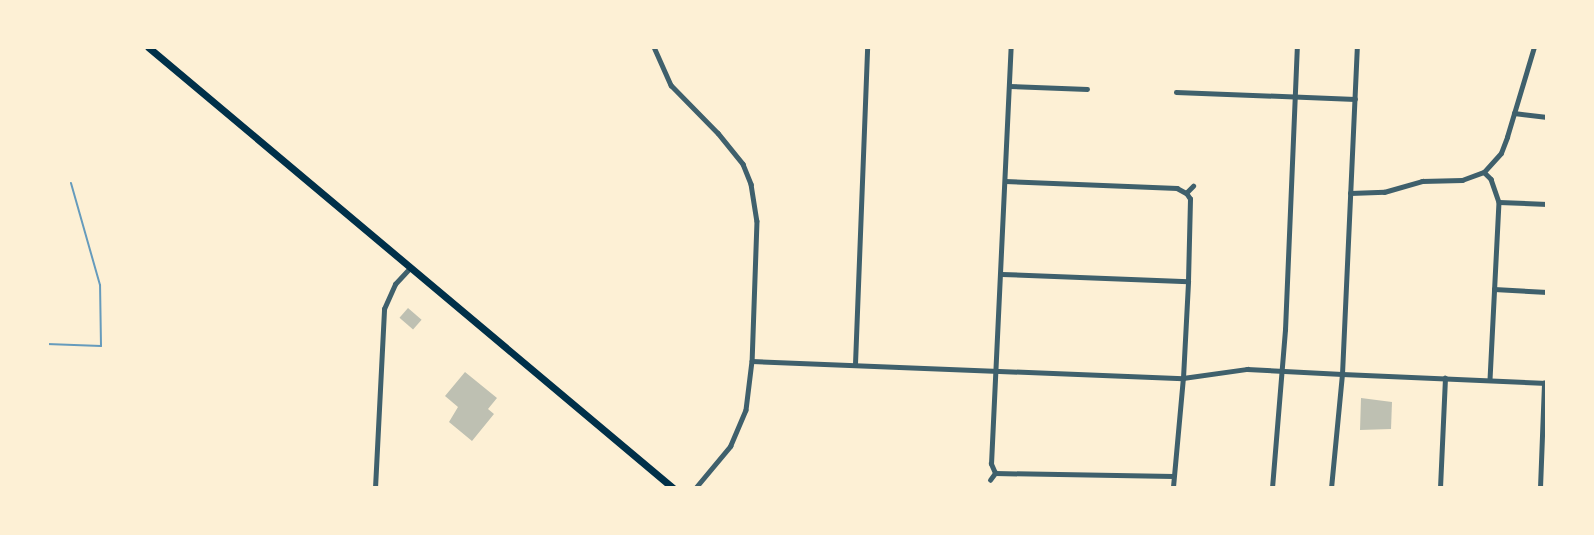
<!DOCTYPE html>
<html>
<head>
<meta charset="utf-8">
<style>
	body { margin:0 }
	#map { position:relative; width:1594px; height:535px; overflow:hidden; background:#fdf0d5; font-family:Quicksand,sans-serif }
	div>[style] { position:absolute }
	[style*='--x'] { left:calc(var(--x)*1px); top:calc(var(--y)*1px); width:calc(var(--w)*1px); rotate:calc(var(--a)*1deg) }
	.stream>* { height:2px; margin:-1px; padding:0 1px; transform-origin:1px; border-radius:1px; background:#669bbc }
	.building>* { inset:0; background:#bec0b2; transform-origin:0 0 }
	.minor>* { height:4.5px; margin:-2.25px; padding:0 2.25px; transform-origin:2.25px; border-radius:2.25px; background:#3f606c }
	.tertiary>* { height:5px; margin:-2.5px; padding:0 2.5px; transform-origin:2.5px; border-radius:2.5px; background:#3f606c }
	.trunk>* { height:7px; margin:-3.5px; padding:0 3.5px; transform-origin:3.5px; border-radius:3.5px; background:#003049 }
	span { translate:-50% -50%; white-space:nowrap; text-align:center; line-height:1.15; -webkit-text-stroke:5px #fdf0d5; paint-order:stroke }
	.frame { position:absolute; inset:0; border:49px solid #fdf0d5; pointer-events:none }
</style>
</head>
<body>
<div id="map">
	<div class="stream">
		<i style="--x:47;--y:344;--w:54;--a:2.1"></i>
		<i style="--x:101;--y:346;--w:61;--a:-90.9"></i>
		<i style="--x:100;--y:285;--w:106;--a:-105.9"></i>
	</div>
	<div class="building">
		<i style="left:408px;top:308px;width:18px;height:13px;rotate:41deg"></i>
		<i style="clip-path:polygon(465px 372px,497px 398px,488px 409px,494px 414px,472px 441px,449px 422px,458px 407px,445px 396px)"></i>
		<i style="clip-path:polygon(1361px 398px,1392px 402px,1391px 429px,1360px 430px)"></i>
	</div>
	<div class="minor">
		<i style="--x:654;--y:47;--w:42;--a:65.9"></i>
		<i style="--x:671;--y:85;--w:67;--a:45.6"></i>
		<i style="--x:718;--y:133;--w:40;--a:51"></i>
		<i style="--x:743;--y:164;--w:22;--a:68"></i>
		<i style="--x:751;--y:184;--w:37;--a:81"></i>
		<i style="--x:757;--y:221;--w:140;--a:92"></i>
		<i style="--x:752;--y:361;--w:49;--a:97"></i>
		<i style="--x:746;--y:410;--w:39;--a:113"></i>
		<i style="--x:731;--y:446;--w:55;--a:129.8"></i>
		<i style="--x:1009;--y:86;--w:78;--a:2.2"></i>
		<i style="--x:1176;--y:92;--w:179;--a:2.2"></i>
		<i style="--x:1514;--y:113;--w:33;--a:7"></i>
		<i style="--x:1484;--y:172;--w:10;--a:45"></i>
		<i style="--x:1491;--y:179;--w:24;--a:71"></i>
		<i style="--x:1499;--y:202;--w:178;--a:92.9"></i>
		<i style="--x:1005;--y:181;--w:172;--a:2.3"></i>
		<i style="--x:1177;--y:188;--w:10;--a:29"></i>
		<i style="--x:1350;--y:193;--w:34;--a:-2"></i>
		<i style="--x:1384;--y:192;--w:40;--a:-16"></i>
		<i style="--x:1422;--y:181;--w:40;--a:-1.4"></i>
		<i style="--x:1462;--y:180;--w:23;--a:-20"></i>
		<i style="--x:1484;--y:172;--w:25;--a:-48"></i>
		<i style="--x:1501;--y:153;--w:17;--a:-69"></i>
		<i style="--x:1507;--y:137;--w:94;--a:-73.3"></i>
		<i style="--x:1499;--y:202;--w:48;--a:2.4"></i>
		<i style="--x:1002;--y:274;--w:186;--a:2.2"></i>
		<i style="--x:1494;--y:289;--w:53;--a:3.2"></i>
		<i style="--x:752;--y:361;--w:431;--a:2.3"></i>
		<i style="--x:1183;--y:378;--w:65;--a:-8"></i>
		<i style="--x:1247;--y:369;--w:95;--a:3"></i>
		<i style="--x:855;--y:364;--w:317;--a:-87.8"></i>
		<i style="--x:995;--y:473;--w:10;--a:-114"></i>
		<i style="--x:991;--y:464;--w:417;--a:-87.3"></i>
		<i style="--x:990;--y:480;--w:9;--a:-54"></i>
		<i style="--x:995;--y:473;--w:178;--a:1"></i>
		<i style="--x:1173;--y:487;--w:109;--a:-84.8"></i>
		<i style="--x:1183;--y:378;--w:97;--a:-87"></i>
		<i style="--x:1188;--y:281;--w:82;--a:-88.6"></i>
		<i style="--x:1190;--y:199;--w:7;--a:-124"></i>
		<i style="--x:1186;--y:193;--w:10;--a:-45"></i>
		<i style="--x:375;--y:488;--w:179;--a:-87.1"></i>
		<i style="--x:384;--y:309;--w:27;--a:-66"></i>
		<i style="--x:395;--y:284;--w:22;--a:-47"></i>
		<i style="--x:1272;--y:488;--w:159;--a:-85.3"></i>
		<i style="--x:1285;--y:330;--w:283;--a:-87.6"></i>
		<i style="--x:1440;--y:488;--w:110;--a:-87.4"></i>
		<i style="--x:1540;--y:488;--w:105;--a:-87.8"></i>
	</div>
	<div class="tertiary">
		<i style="--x:1342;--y:374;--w:205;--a:2.5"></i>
		<i style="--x:1331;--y:488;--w:115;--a:-84.5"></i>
		<i style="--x:1342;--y:374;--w:327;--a:-87.4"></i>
	</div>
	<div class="trunk">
		<i style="--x:148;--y:47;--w:686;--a:40.03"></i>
	</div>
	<div class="frame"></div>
</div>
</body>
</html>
